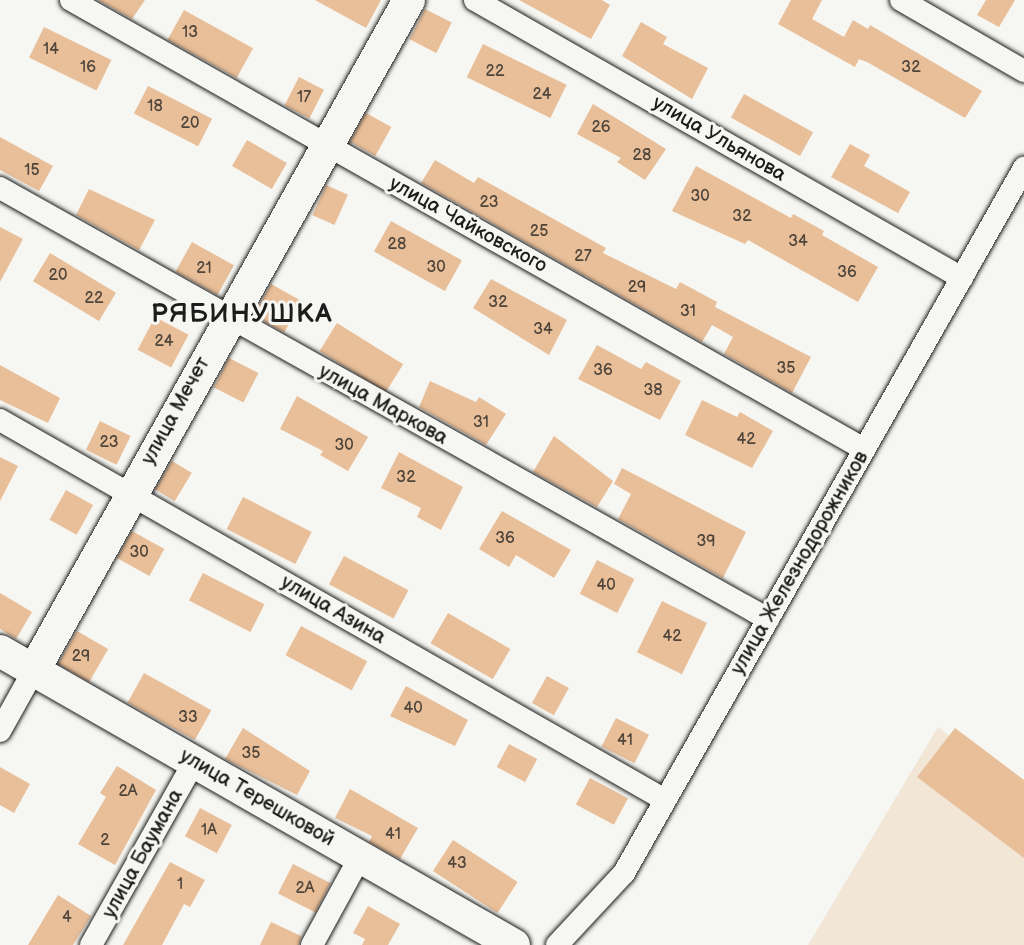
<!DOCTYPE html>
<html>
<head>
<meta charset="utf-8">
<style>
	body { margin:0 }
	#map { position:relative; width:1024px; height:945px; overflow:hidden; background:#f6f6f2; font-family:"Balsamiq Sans",sans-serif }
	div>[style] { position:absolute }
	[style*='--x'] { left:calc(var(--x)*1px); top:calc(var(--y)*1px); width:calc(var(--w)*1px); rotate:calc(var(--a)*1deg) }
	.built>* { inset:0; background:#f2e6d7 }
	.building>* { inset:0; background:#e9bf99; transform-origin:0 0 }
	.roads { filter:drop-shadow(0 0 2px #1c1c1c) drop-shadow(0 0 2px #1c1c1c) }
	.street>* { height:22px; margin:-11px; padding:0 11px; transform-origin:11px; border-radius:11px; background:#f6f6f2 }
	.secondary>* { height:32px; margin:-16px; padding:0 16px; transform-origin:16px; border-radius:16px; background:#f6f6f2 }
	span { translate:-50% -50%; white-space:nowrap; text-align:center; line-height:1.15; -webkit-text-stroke:6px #f6f6f2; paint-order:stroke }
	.number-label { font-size:16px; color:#4f453b }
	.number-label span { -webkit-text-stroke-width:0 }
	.street-label { font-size:20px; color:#1c1c1c }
	.district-label { font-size:26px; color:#1c1c1c; font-weight:700; letter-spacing:1.5px }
</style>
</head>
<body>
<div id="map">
	<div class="built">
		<i style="clip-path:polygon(938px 727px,1024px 794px,1024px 945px,808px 945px)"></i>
	</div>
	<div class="building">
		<i style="clip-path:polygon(98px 0,145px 0,132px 19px)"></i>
		<i style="clip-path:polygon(315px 0,381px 0,366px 28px)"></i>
		<i style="clip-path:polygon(519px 0,602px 0,610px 5px,591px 39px)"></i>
		<i style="clip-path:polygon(791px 0,822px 0,812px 19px,844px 37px,853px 20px,868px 29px,870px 25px,982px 91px,965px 118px,867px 62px,859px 59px,855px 67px,778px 24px)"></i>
		<i style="clip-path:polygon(986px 0,1015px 0,999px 27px,977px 15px)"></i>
		<i style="left:425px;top:9px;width:30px;height:34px;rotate:27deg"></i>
		<i style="left:184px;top:10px;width:79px;height:34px;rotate:29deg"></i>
		<i style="clip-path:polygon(641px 22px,667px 37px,663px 44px,708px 68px,692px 99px,622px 56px)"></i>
		<i style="left:44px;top:27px;width:75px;height:34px;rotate:26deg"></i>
		<i style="left:483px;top:44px;width:93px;height:37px;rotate:26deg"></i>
		<i style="left:299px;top:77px;width:28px;height:32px;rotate:27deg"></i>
		<i style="left:148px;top:86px;width:72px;height:31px;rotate:27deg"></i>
		<i style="left:744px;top:94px;width:79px;height:27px;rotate:29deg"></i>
		<i style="clip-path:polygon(593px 104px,666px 149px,645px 180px,617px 162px,621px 158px,577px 134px)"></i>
		<i style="left:366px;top:113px;width:29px;height:33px;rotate:29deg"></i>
		<i style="clip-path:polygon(0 137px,53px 166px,39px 191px,0 170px)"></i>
		<i style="left:247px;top:140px;width:46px;height:30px;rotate:30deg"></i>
		<i style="clip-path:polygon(850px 144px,870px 155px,864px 166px,910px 192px,898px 213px,831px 177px)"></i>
		<i style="clip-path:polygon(435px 160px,474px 183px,478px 177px,606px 248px,603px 253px,676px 289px,680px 282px,717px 302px,715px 307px,811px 357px,792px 393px,724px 354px,733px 337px,712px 325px,702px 342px,421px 183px)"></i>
		<i style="clip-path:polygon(696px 166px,791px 218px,793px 214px,824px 231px,822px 235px,878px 267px,858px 302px,748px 240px,745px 244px,672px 211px)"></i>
		<i style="left:326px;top:185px;width:24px;height:33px;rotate:24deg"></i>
		<i style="clip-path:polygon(89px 189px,155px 220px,139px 250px,76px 215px)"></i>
		<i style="left:391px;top:221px;width:81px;height:35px;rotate:29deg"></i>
		<i style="clip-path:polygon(0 227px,23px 239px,0 282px)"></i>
		<i style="left:192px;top:242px;width:48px;height:34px;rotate:29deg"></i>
		<i style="left:50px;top:253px;width:77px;height:33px;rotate:31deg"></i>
		<i style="clip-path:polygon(491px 279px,567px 320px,549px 355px,473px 308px)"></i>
		<i style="left:271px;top:284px;width:35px;height:36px;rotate:29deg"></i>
		<i style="left:155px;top:317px;width:38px;height:37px;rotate:28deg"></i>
		<i style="left:337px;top:323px;width:78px;height:33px;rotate:32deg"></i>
		<i style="clip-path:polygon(597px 345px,641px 369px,646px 362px,681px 381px,660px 420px,578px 379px)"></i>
		<i style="left:229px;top:358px;width:33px;height:33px;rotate:27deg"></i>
		<i style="clip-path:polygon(0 365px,60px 398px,48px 423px,0 400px)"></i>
		<i style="clip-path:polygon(430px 381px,476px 402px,479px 397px,506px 414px,486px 445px,419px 407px)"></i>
		<i style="clip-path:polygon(297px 396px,368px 437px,348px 471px,320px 455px,323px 451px,280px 429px)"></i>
		<i style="clip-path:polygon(702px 400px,737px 417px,740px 412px,773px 431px,752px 468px,685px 435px)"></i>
		<i style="left:100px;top:421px;width:34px;height:32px;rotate:26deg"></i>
		<i style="clip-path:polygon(554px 436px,613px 481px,597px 507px,533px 472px)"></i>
		<i style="clip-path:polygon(399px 452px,463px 487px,441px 530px,417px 517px,421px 508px,381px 488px)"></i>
		<i style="clip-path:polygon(0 457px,18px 466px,0 501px)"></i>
		<i style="left:172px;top:461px;width:23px;height:33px;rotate:31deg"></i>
		<i style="clip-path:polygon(622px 468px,746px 532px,723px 578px,618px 519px,631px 494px,614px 484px)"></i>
		<i style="left:66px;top:490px;width:31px;height:34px;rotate:29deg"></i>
		<i style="left:243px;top:497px;width:77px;height:36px;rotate:27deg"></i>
		<i style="clip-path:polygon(502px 511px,571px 550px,554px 578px,516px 555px,509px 567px,479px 549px)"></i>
		<i style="left:132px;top:531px;width:37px;height:31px;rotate:29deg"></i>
		<i style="left:344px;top:556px;width:73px;height:32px;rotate:28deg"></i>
		<i style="left:597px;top:560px;width:42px;height:38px;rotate:27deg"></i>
		<i style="left:203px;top:573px;width:69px;height:31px;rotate:27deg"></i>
		<i style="clip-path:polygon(0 593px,32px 612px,16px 639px,0 629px)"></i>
		<i style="left:662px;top:601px;width:50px;height:57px;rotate:26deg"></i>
		<i style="left:448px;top:613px;width:72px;height:35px;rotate:30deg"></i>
		<i style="left:301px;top:626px;width:75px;height:33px;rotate:28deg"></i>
		<i style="left:77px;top:631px;width:36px;height:38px;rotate:30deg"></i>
		<i style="left:144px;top:673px;width:77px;height:34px;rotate:29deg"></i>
		<i style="left:547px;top:676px;width:25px;height:31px;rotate:29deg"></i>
		<i style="clip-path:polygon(406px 686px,468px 720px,455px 746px,390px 716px)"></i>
		<i style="left:616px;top:718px;width:37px;height:32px;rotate:27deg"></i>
		<i style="clip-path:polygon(243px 728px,310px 771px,297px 795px,225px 759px)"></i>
		<i style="clip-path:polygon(955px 728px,1024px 780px,1024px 858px,917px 777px)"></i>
		<i style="left:509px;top:744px;width:32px;height:26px;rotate:28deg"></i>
		<i style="clip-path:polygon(117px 766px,156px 790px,115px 865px,78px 844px,106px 797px,100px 793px)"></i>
		<i style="clip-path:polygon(0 767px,30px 784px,14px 813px,0 805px)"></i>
		<i style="left:590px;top:778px;width:43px;height:30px;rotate:28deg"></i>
		<i style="clip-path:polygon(350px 789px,418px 828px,400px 859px,369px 842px,372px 836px,335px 818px)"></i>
		<i style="left:200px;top:808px;width:36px;height:32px;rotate:28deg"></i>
		<i style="left:453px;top:840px;width:77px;height:37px;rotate:33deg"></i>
		<i style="clip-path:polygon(170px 862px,205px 880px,190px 907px,184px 904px,162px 945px,123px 945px)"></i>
		<i style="left:293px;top:864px;width:42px;height:33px;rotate:27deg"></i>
		<i style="clip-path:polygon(58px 895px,91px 916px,73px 945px,28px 945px)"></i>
		<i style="clip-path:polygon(368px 906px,400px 924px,388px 945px,362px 945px,365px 939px,353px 933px)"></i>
		<i style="clip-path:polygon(271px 922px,301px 936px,299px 945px,260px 945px)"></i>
	</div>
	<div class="roads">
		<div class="street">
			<i style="--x:71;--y:0;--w:911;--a:29.52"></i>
			<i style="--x:475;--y:0;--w:561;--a:29.72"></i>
			<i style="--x:901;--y:0;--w:142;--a:30"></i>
			<i style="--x:0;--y:188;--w:881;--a:29.3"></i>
			<i style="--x:0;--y:420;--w:766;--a:29.74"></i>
			<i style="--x:0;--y:731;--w:70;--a:-60.9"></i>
			<i style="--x:91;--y:945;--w:210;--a:-60.6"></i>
			<i style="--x:312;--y:945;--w:100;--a:-61.4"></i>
			<i style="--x:557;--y:945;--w:98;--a:-47.1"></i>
			<i style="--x:624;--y:873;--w:811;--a:-60.43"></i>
		</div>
		<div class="secondary">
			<i style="--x:0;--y:651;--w:592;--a:29.77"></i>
			<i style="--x:34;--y:670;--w:768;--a:-60.76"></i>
		</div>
	</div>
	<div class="number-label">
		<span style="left:190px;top:33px">13</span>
		<span style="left:51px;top:50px">14</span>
		<span style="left:88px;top:68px">16</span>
		<span style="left:911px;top:68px">32</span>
		<span style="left:495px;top:72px">22</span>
		<span style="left:542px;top:95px">24</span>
		<span style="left:304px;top:98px">17</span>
		<span style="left:155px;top:107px">18</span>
		<span style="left:190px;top:124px">20</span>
		<span style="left:601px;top:128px">26</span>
		<span style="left:642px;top:156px">28</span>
		<span style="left:32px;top:171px">15</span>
		<span style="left:700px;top:197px">30</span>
		<span style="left:489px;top:203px">23</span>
		<span style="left:742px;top:217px">32</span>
		<span style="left:539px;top:232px">25</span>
		<span style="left:798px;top:242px">34</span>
		<span style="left:397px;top:245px">28</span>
		<span style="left:583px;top:257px">27</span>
		<span style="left:436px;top:268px">30</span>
		<span style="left:204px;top:269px">21</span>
		<span style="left:847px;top:273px">36</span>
		<span style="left:58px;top:276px">20</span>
		<span style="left:637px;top:288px">29</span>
		<span style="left:94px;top:299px">22</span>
		<span style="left:498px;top:303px">32</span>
		<span style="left:688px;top:312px">31</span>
		<span style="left:543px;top:330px">34</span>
		<span style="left:164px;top:342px">24</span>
		<span style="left:786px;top:369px">35</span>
		<span style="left:603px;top:371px">36</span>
		<span style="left:653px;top:391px">38</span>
		<span style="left:481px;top:423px">31</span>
		<span style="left:746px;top:440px">42</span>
		<span style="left:109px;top:443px">23</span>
		<span style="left:344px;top:446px">30</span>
		<span style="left:406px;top:478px">32</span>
		<span style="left:505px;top:539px">36</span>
		<span style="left:706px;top:542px">39</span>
		<span style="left:139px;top:553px">30</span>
		<span style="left:606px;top:586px">40</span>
		<span style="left:672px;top:637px">42</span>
		<span style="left:81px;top:657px">29</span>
		<span style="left:413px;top:709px">40</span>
		<span style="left:188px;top:718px">33</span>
		<span style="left:625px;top:741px">41</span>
		<span style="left:251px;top:754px">35</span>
		<span style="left:128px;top:792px">2А</span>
		<span style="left:209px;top:831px">1А</span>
		<span style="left:393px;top:835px">41</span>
		<span style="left:105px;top:841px">2</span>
		<span style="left:457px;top:864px">43</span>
		<span style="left:180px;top:885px">1</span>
		<span style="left:305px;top:889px">2А</span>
		<span style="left:67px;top:918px">4</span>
	</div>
	<div class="street-label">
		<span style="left:719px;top:139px;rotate:30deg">улица Ульянова</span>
		<span style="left:468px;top:225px;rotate:29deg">улица Чайковского</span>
		<span style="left:383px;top:405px;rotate:29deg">улица Маркова</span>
		<span style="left:176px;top:411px;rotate:-61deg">улица Мечет</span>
		<span style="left:800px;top:563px;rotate:-60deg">улица Железнодорожников</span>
		<span style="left:333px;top:610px;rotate:30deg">улица Азина</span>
		<span style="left:257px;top:798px;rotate:30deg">улица Терешковой</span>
		<span style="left:143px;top:854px;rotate:-61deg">улица Баумана</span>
	</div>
	<div class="district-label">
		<span style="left:242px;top:315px">РЯБИНУШКА</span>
	</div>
</div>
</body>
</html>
